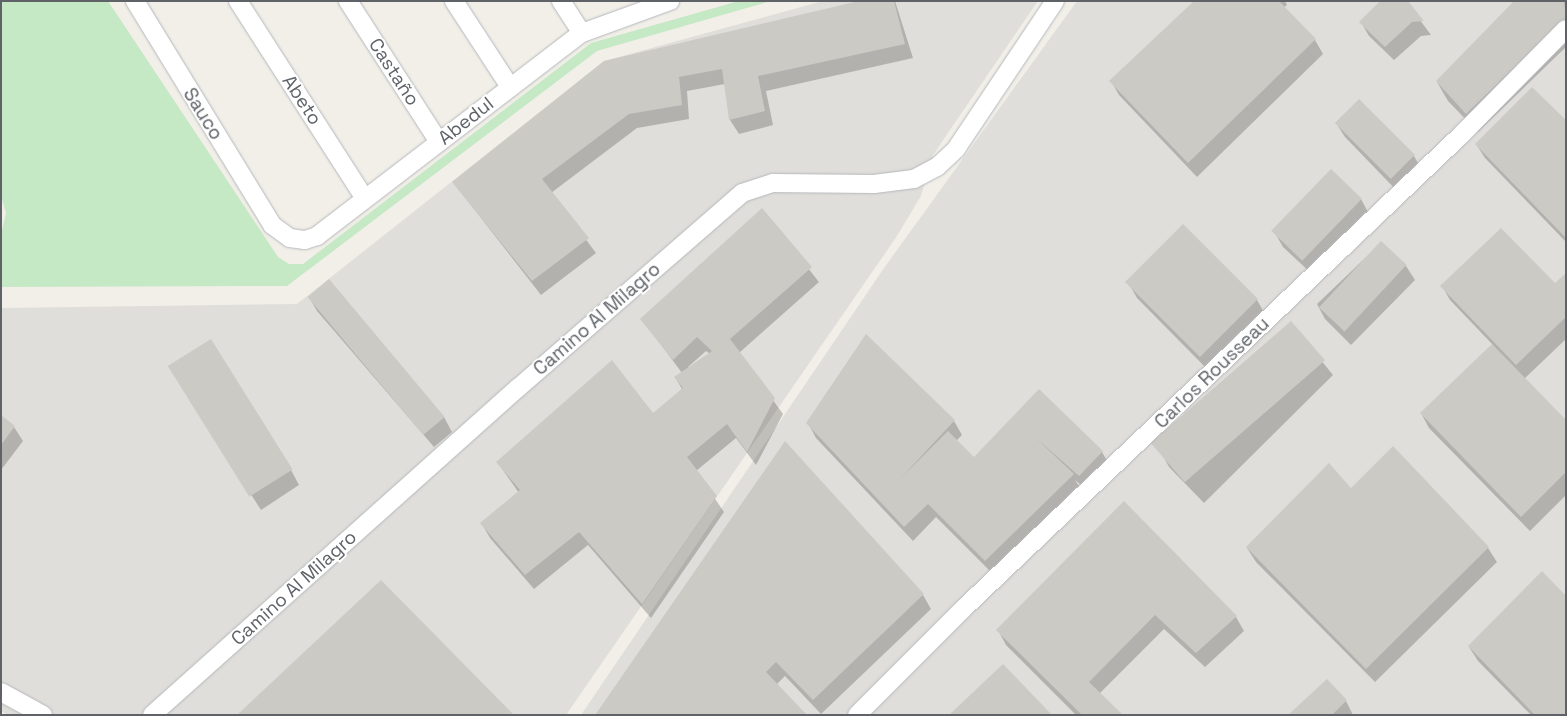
<!DOCTYPE html>
<html>
<head>
<meta charset="utf-8">
<style>
	body { margin:0 }
	#map { position:relative; width:1567px; height:716px; overflow:hidden; background:#f1efe8; font-family:"Space Grotesk",sans-serif }
	div>[style] { position:absolute }
	[style*='--x'] { left:calc(var(--x)*1px); top:calc(var(--y)*1px); width:calc(var(--w)*1px); rotate:calc(var(--a)*1deg) }
	.industrial>* { inset:0; background:#e0deda }
	.green>* { inset:0; background:#c5e8c5 }
	.shadow>* { inset:0; background:#0003 }
	.building>* { inset:0; background:#cccac5; transform-origin:0 0 }
	.roads { filter:drop-shadow(0 0 1px #b5b8bc) drop-shadow(0 0 1px #b5b8bc) }
	.minor>* { height:18px; margin:-9px; padding:0 9px; transform-origin:9px; border-radius:9px; background:#fff }
	span { translate:-50% -50%; white-space:nowrap; text-align:center; line-height:1.15; -webkit-text-stroke:4px #fff; paint-order:stroke }
	.street-label { font-size:19px; color:#5f6368 }
	.frame { position:absolute; inset:0; border:2px solid #5f6368; pointer-events:none }
</style>
</head>
<body>
<div id="map">
	<div class="industrial">
		<i style="clip-path:polygon(823px 1px,1038px 1px,933px 155px,921px 196px,895px 239px,566px 715px,8px 715px,1px 711px,1px 308px,297px 304px,604px 61px)"></i>
		<i style="clip-path:polygon(1077px 1px,1566px 1px,1566px 715px,581px 715px,884px 268px)"></i>
	</div>
	<div class="green">
		<i style="clip-path:polygon(1px 1px,108px 1px,278px 257px,289px 264px,303px 264px,591px 43px,739px 1px,771px 1px,597px 51px,287px 286px,1px 287px,1px 235px,6px 213px,1px 196px)"></i>
	</div>
	<div class="shadow">
		<i style="clip-path:polygon(865px 1px,895px 1px,913px 58px,766px 91px,773px 125px,739px 134px,730px 120px,725px 84px,687px 91px,689px 119px,637px 128px,551px 193px,596px 253px,541px 295px,453px 182px,604px 63px)"></i>
		<i style="clip-path:polygon(1195px 1px,1285px 1px,1287px 5px,1283px 8px,1315px 40px,1323px 54px,1197px 177px,1119px 95px,1111px 81px)"></i>
		<i style="clip-path:polygon(1406px 1px,1431px 35px,1421px 36px,1394px 60px,1369px 36px,1361px 22px)"></i>
		<i style="clip-path:polygon(1516px 1px,1566px 1px,1566px 47px,1478px 132px,1448px 101px,1437px 82px)"></i>
		<i style="clip-path:polygon(1359px 101px,1414px 156px,1422px 170px,1399px 193px,1345px 137px,1336px 123px)"></i>
		<i style="clip-path:polygon(1566px 122px,1566px 242px,1485px 158px,1476px 144px)"></i>
		<i style="clip-path:polygon(1361px 199px,1369px 214px,1312px 274px,1283px 247px,1275px 233px)"></i>
		<i style="clip-path:polygon(evenodd,762px 210px,819px 282px,739px 353px,783px 414px,756px 465px,736px 438px,696px 471px,724px 512px,651px 618px,588px 545px,534px 589px,490px 538px,482px 524px,519px 493px,498px 463px,653px 415px,682px 389px,675px 377px,682px 373px,642px 319px,762px 210px,706px 351px,710px 354px,689px 368px,688px 367px,706px 351px)"></i>
		<i style="clip-path:polygon(1381px 243px,1406px 266px,1415px 280px,1351px 345px,1325px 319px,1317px 304px)"></i>
		<i style="clip-path:polygon(1566px 274px,1566px 339px,1524px 379px,1566px 422px,1566px 495px,1530px 531px,1429px 428px,1421px 413px,1493px 345px,1450px 300px,1442px 286px,1555px 285px)"></i>
		<i style="clip-path:polygon(1129px 284px,1257px 300px,1265px 314px,1210px 372px,1137px 298px)"></i>
		<i style="clip-path:polygon(309px 297px,444px 417px,452px 432px,434px 447px,317px 311px)"></i>
		<i style="clip-path:polygon(1291px 323px,1333px 375px,1204px 503px,1169px 467px,1161px 452px)"></i>
		<i style="clip-path:polygon(178px 381px,291px 470px,299px 485px,261px 510px)"></i>
		<i style="clip-path:polygon(1039px 391px,1102px 452px,1110px 466px,1087px 490px,1075px 480px,1081px 489px,994px 575px,936px 517px,913px 541px,816px 438px,808px 423px,954px 421px,962px 435px,956px 441px,974px 459px)"></i>
		<i style="clip-path:polygon(1px 417px,14px 427px,23px 441px,1px 470px)"></i>
		<i style="clip-path:polygon(1393px 448px,1488px 548px,1497px 562px,1375px 682px,1256px 562px,1247px 548px,1351px 490px)"></i>
		<i style="clip-path:polygon(1124px 503px,1236px 617px,1244px 631px,1205px 667px,1164px 629px,1099px 694px,1121px 715px,1076px 715px,1006px 645px,998px 630px)"></i>
		<i style="clip-path:polygon(923px 595px,931px 609px,821px 714px,785px 676px,776px 685px,596px 715px)"></i>
		<i style="clip-path:polygon(1469px 647px,1566px 715px,1531px 715px,1478px 661px)"></i>
		<i style="clip-path:polygon(1346px 701px,1353px 715px,1290px 715px)"></i>
	</div>
	<div class="building">
		<i style="clip-path:polygon(859px 1px,894px 1px,905px 44px,758px 76px,765px 111px,729px 120px,722px 69px,679px 77px,682px 105px,629px 114px,542px 179px,589px 238px,532px 281px,452px 182px,604px 61px)"></i>
		<i style="clip-path:polygon(1194px 1px,1279px 1px,1316px 39px,1188px 163px,1109px 81px)"></i>
		<i style="clip-path:polygon(1380px 1px,1408px 1px,1424px 21px,1412px 22px,1385px 47px,1359px 22px)"></i>
		<i style="clip-path:polygon(1514px 1px,1564px 1px,1566px 18px,1466px 114px,1436px 81px)"></i>
		<i style="clip-path:polygon(1532px 87px,1566px 120px,1566px 238px,1475px 144px)"></i>
		<i style="left:1359px;top:99px;width:79px;height:34px;rotate:45deg"></i>
		<i style="left:1331px;top:169px;width:43px;height:86px;rotate:44deg"></i>
		<i style="clip-path:polygon(762px 208px,812px 267px,730px 339px,775px 398px,747px 452px,727px 424px,687px 457px,717px 496px,642px 604px,579px 532px,525px 575px,480px 523px,520px 490px,496px 462px,612px 360px,653px 413px,683px 388px,674px 377px,712px 351px,697px 337px,673px 360px,640px 319px)"></i>
		<i style="left:1183px;top:224px;width:106px;height:82px;rotate:45deg"></i>
		<i style="clip-path:polygon(1501px 228px,1555px 283px,1566px 273px,1566px 317px,1516px 365px,1440px 286px)"></i>
		<i style="left:1381px;top:241px;width:35px;height:91px;rotate:43deg"></i>
		<i style="left:329px;top:279px;width:180px;height:28px;rotate:50deg"></i>
		<i style="left:1291px;top:321px;width:52px;height:186px;rotate:49deg"></i>
		<i style="clip-path:polygon(866px 334px,955px 420px,900px 479px,948px 431px,974px 457px,1039px 389px,1103px 451px,1079px 476px,1035px 437px,1074px 474px,985px 561px,928px 504px,904px 527px,806px 423px)"></i>
		<i style="left:211px;top:339px;width:154px;height:51px;rotate:58deg"></i>
		<i style="clip-path:polygon(1492px 344px,1566px 420px,1566px 472px,1521px 517px,1420px 413px)"></i>
		<i style="clip-path:polygon(1px 415px,15px 426px,1px 445px)"></i>
		<i style="clip-path:polygon(785px 441px,924px 594px,813px 700px,776px 662px,766px 672px,807px 715px,595px 715px)"></i>
		<i style="clip-path:polygon(1393px 446px,1489px 547px,1366px 669px,1246px 547px,1329px 463px,1351px 488px)"></i>
		<i style="clip-path:polygon(1124px 501px,1237px 616px,1196px 653px,1155px 615px,1089px 682px,1123px 715px,1082px 715px,996px 630px)"></i>
		<i style="clip-path:polygon(1542px 571px,1566px 596px,1566px 715px,1535px 715px,1468px 646px)"></i>
		<i style="clip-path:polygon(381px 580px,514px 715px,237px 715px)"></i>
		<i style="clip-path:polygon(1003px 664px,1052px 715px,949px 715px)"></i>
		<i style="clip-path:polygon(1327px 679px,1347px 700px,1332px 715px,1288px 715px)"></i>
	</div>
	<div class="roads">
		<div class="minor">
			<i style="--x:135;--y:1;--w:263;--a:58.5"></i>
			<i style="--x:272;--y:225;--w:22;--a:36"></i>
			<i style="--x:290;--y:238;--w:15;--a:8"></i>
			<i style="--x:305;--y:240;--w:13;--a:-18"></i>
			<i style="--x:317;--y:236;--w:334;--a:-37.5"></i>
			<i style="--x:582;--y:33;--w:94;--a:-20"></i>
			<i style="--x:238;--y:1;--w:235;--a:57.3"></i>
			<i style="--x:348;--y:1;--w:168;--a:57.2"></i>
			<i style="--x:454;--y:1;--w:103;--a:56.9"></i>
			<i style="--x:561;--y:1;--w:38;--a:57"></i>
			<i style="--x:1;--y:692;--w:48;--a:28.7"></i>
			<i style="--x:152;--y:715;--w:491;--a:-41.8"></i>
			<i style="--x:518;--y:388;--w:297;--a:-41"></i>
			<i style="--x:742;--y:193;--w:33;--a:-18"></i>
			<i style="--x:773;--y:183;--w:101;--a:0.6"></i>
			<i style="--x:874;--y:184;--w:40;--a:-7.1"></i>
			<i style="--x:914;--y:179;--w:26;--a:-28"></i>
			<i style="--x:937;--y:167;--w:26;--a:-43"></i>
			<i style="--x:956;--y:149;--w:178;--a:-56.2"></i>
			<i style="--x:857;--y:715;--w:151;--a:-45"></i>
			<i style="--x:964;--y:608;--w:686;--a:-43.58"></i>
			<i style="--x:1461;--y:135;--w:149;--a:-45.3"></i>
		</div>
	</div>
	<div class="street-label">
		<span style="left:394px;top:72px;rotate:57deg">Castaño</span>
		<span style="left:302px;top:100px;rotate:57deg">Abeto</span>
		<span style="left:203px;top:114px;rotate:58deg">Sauco</span>
		<span style="left:466px;top:121px;rotate:-38deg">Abedul</span>
		<span style="left:597px;top:319px;rotate:-41deg">Camino Al Milagro</span>
		<span style="left:1212px;top:373px;rotate:-44deg">Carlos Rousseau</span>
		<span style="left:294px;top:588px;rotate:-42deg">Camino Al Milagro</span>
	</div>
	<div class="frame"></div>
</div>
</body>
</html>
